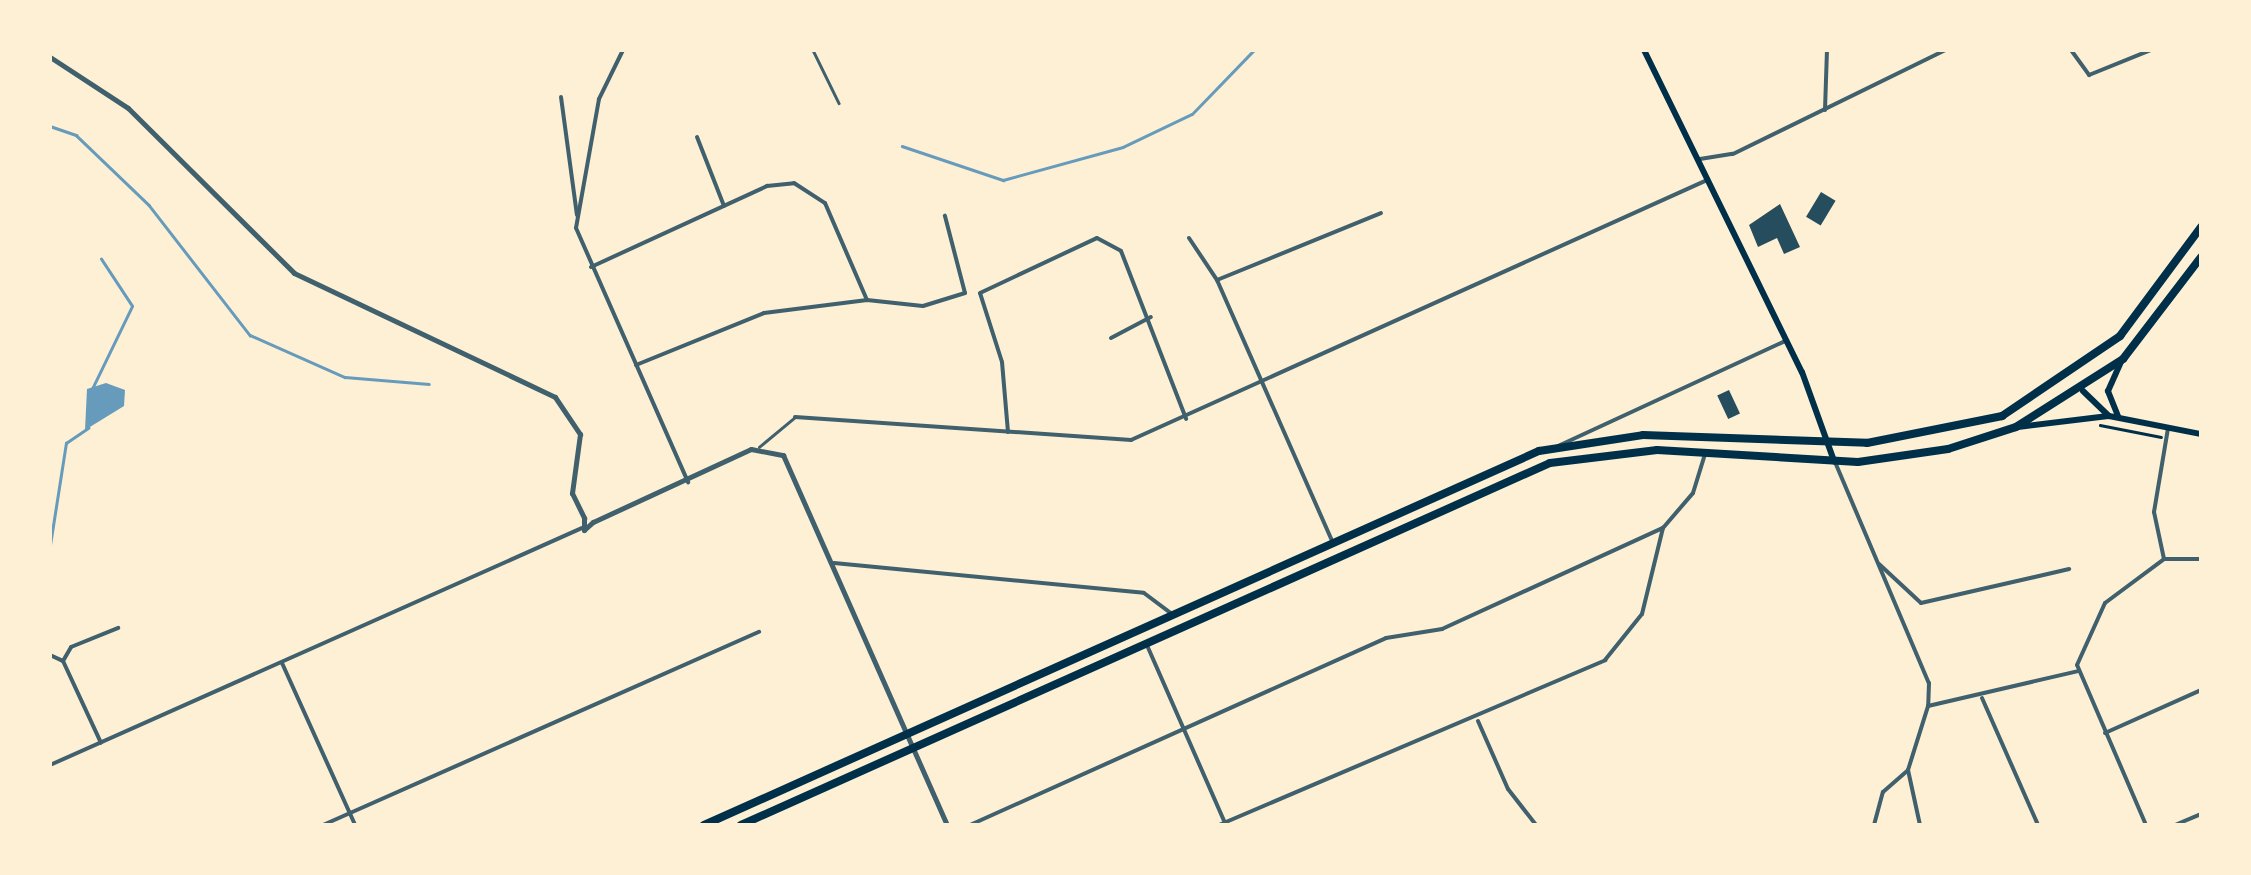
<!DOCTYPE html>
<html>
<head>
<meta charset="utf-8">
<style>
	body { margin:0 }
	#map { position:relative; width:2251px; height:875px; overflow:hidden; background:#fdf0d5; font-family:Quicksand,sans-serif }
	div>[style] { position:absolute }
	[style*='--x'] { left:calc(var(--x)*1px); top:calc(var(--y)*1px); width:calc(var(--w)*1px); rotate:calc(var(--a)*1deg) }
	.water>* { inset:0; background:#669bbc }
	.stream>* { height:2.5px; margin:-1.25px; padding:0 1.25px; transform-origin:1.25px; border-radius:1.25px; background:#669bbc }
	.building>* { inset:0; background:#264d5e; transform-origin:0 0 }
	.path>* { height:2.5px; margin:-1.25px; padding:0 1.25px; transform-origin:1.25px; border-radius:1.25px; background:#003049 }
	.service>* { height:2.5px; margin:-1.25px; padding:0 1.25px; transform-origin:1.25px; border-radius:1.25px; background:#3f606c }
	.minor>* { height:4px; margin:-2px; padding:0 2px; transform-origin:2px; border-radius:2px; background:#3f606c }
	.tertiary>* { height:5px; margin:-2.5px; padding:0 2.5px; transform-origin:2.5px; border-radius:2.5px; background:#3f606c }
	.secondary>* { height:6px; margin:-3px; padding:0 3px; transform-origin:3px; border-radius:3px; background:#003049 }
	.trunk>* { height:8px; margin:-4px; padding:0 4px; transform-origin:4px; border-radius:4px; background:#003049 }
	span { translate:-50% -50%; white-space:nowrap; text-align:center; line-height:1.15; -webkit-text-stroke:8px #fdf0d5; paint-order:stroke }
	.frame { position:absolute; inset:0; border:52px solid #fdf0d5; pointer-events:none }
</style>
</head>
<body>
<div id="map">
	<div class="water">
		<i style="clip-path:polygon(106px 383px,125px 390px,124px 406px,85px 430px,87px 389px)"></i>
	</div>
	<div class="stream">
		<i style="--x:50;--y:126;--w:28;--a:19"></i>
		<i style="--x:76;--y:135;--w:101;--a:43.8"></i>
		<i style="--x:149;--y:205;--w:165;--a:52.2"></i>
		<i style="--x:250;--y:335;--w:104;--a:23.9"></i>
		<i style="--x:345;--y:377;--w:84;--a:4.8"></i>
		<i style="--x:902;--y:146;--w:107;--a:18.6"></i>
		<i style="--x:1003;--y:180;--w:124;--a:-15.4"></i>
		<i style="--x:1123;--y:147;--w:76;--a:-25.6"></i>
		<i style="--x:1192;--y:114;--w:89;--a:-45.9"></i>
		<i style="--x:91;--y:391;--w:94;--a:-64.2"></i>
		<i style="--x:132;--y:306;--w:56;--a:-123.4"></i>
		<i style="--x:50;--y:545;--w:103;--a:-81.1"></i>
		<i style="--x:66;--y:443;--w:27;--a:-34"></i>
	</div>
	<div class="building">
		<i style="left:1821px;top:192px;width:17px;height:29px;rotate:31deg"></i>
		<i style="clip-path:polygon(1780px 204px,1800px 247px,1784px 254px,1777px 238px,1758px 247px,1749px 225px)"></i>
		<i style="left:1729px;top:390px;width:26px;height:13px;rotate:65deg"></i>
	</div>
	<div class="path">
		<i style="--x:2100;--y:425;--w:62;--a:11.1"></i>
	</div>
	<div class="service">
		<i style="--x:813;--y:50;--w:59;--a:63.9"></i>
		<i style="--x:759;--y:447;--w:47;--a:-39.8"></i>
	</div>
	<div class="minor">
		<i style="--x:623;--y:50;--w:55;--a:116.1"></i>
		<i style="--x:599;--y:99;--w:131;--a:100.1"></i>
		<i style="--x:576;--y:228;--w:278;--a:66.2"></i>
		<i style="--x:1405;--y:50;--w:1;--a:0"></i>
		<i style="--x:2071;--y:50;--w:31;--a:54"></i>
		<i style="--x:2089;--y:75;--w:67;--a:-22"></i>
		<i style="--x:561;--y:97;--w:119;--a:82.3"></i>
		<i style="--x:1825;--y:110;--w:60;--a:-88.1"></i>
		<i style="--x:697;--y:137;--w:74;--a:68.6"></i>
		<i style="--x:1700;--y:159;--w:33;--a:-9"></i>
		<i style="--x:1733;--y:154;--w:236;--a:-26.1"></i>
		<i style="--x:1189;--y:238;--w:50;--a:56.3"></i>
		<i style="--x:1217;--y:280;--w:285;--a:66.2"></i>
		<i style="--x:591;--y:267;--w:194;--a:-24.7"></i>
		<i style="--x:767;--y:186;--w:27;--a:-6"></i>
		<i style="--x:794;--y:183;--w:37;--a:33"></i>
		<i style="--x:825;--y:203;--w:106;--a:66.6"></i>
		<i style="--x:1217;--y:280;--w:177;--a:-22.2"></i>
		<i style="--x:1111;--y:338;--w:45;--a:-27.7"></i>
		<i style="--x:636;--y:365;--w:138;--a:-22.1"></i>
		<i style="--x:764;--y:313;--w:104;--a:-7.2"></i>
		<i style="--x:867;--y:300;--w:56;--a:6.1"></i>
		<i style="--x:923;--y:306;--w:44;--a:-17.2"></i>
		<i style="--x:965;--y:293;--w:80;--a:-104.6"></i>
		<i style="--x:795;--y:417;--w:337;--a:3.9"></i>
		<i style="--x:1131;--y:440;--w:630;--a:-24.29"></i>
		<i style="--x:1008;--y:432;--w:70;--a:-94.9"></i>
		<i style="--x:1002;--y:362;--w:72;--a:-107.7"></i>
		<i style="--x:980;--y:293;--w:129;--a:-25.2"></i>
		<i style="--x:1097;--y:238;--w:27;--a:28"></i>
		<i style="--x:1121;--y:251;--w:180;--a:68.8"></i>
		<i style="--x:1558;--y:446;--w:250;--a:-24.8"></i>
		<i style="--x:1835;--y:462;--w:240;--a:67"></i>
		<i style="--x:1929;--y:683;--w:23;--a:92"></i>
		<i style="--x:2164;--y:559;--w:48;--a:-102"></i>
		<i style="--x:2154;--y:512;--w:85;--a:-80.5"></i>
		<i style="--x:2164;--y:559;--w:37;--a:0"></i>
		<i style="--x:834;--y:563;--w:311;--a:5.5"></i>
		<i style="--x:1144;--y:593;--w:34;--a:37"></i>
		<i style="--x:1879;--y:564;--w:57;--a:42.9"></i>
		<i style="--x:1921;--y:603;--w:152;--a:-12.9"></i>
		<i style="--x:1146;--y:643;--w:199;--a:66.3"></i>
		<i style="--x:50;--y:655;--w:14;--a:25"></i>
		<i style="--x:63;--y:661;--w:90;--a:65.1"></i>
		<i style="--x:63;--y:661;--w:16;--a:-60"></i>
		<i style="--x:71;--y:647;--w:51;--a:-22"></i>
		<i style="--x:282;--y:663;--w:178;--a:65.7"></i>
		<i style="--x:1982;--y:698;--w:139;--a:66.2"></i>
		<i style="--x:1478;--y:721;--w:74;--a:66.2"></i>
		<i style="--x:1508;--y:789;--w:46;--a:52.1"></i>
		<i style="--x:2105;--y:733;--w:105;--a:-24.1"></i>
		<i style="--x:50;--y:765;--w:582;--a:-24.01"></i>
		<i style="--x:1908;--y:770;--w:56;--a:77.7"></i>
		<i style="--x:323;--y:825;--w:477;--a:-23.9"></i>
		<i style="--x:970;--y:825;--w:456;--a:-24.2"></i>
		<i style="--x:1386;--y:638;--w:57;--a:-9.1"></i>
		<i style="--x:1442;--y:629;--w:243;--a:-24.6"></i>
		<i style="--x:1663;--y:528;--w:46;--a:-49.4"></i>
		<i style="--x:1693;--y:493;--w:41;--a:-72.9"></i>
		<i style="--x:1219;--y:825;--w:420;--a:-23.1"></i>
		<i style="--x:1605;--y:660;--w:59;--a:-51.2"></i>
		<i style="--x:1642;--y:614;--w:89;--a:-76.3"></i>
		<i style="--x:1874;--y:825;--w:34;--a:-75"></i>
		<i style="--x:1883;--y:792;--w:33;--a:-41"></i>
		<i style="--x:1908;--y:770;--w:67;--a:-72.6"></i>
		<i style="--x:1928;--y:706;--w:154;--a:-13.1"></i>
		<i style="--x:2146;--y:825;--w:174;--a:-113.3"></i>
		<i style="--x:2077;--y:665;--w:68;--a:-65.7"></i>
		<i style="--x:2105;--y:603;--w:74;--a:-36.7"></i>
		<i style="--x:2175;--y:825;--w:28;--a:-23"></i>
	</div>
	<div class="tertiary">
		<i style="--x:50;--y:57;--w:93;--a:33.2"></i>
		<i style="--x:128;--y:108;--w:234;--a:44.8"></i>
		<i style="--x:294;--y:273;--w:289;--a:25.4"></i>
		<i style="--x:555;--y:397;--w:45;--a:56"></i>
		<i style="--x:580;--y:434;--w:60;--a:97.7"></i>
		<i style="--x:572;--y:493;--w:28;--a:64"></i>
		<i style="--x:584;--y:518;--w:12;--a:90"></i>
		<i style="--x:584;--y:530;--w:12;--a:-42"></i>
		<i style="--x:593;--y:522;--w:174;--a:-24.8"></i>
		<i style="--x:751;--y:449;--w:33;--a:11"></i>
		<i style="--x:783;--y:455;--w:405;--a:66.1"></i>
	</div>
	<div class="secondary">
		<i style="--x:1644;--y:50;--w:359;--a:63.9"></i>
		<i style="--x:1802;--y:372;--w:95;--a:70.2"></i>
		<i style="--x:2083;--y:391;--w:36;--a:44"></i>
		<i style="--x:2109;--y:416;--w:94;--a:11.1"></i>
		<i style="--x:2118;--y:416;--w:27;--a:-112"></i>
		<i style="--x:2108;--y:391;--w:34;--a:-66"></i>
		<i style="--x:2018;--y:427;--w:91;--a:-7"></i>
	</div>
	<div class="trunk">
		<i style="--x:704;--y:825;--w:915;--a:-24.13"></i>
		<i style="--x:1539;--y:451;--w:105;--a:-8.7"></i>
		<i style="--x:1643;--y:435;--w:224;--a:2"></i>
		<i style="--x:1867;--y:443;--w:138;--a:-11.3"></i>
		<i style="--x:2002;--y:416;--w:143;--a:-34.1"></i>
		<i style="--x:2120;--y:336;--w:136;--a:-53.4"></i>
		<i style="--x:741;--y:825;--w:886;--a:-24.11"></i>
		<i style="--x:1550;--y:463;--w:108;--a:-6.9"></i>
		<i style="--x:1657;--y:450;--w:201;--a:3.4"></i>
		<i style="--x:1858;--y:462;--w:91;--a:-8.2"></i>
		<i style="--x:1948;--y:449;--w:71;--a:-17.9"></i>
		<i style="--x:2016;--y:427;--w:127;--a:-32.4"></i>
		<i style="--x:2123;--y:359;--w:128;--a:-52.6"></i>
	</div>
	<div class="frame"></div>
</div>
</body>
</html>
